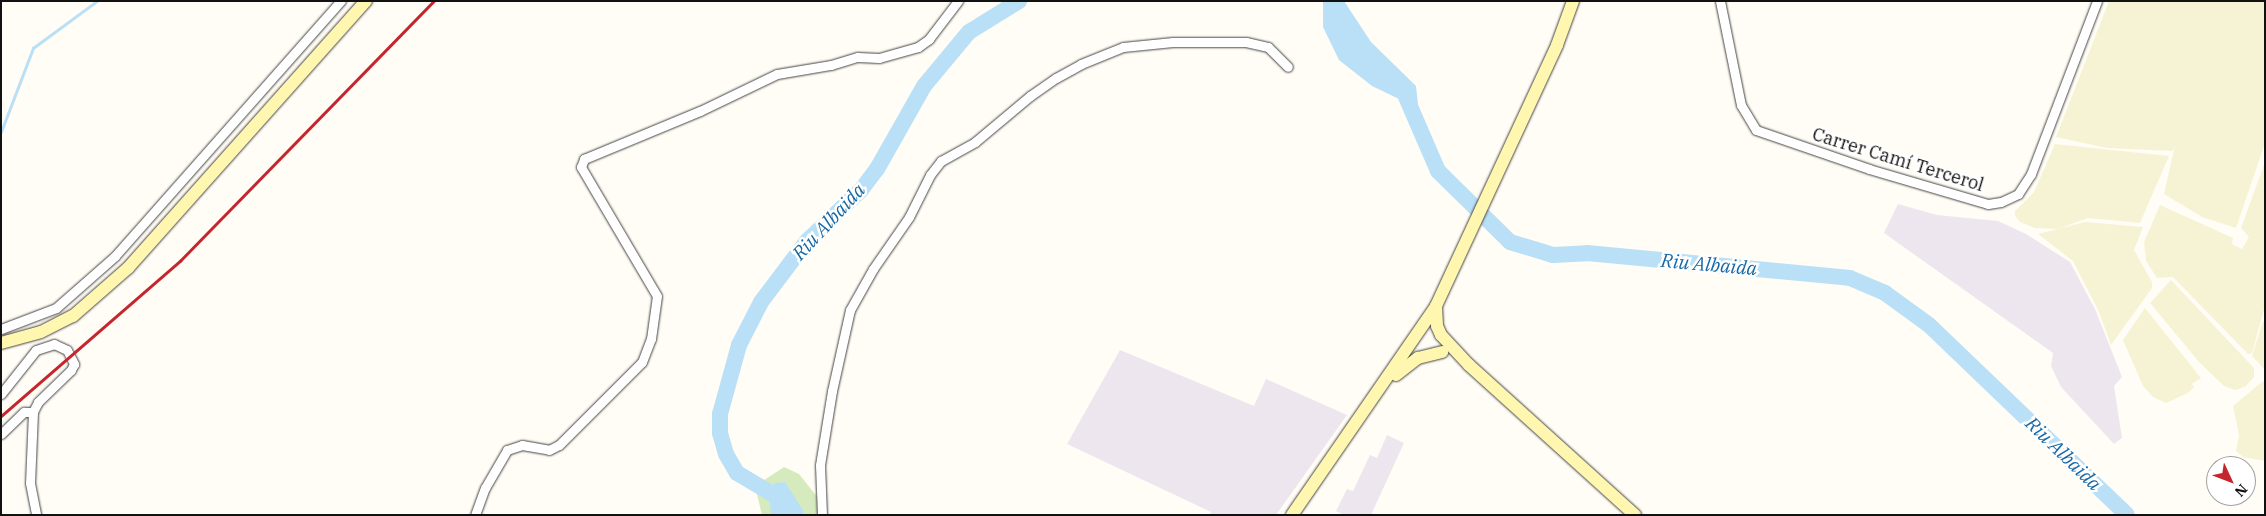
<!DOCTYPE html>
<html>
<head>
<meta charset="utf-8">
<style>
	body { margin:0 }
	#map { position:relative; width:2266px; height:516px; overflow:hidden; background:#fffdf5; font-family:"IBM Plex Serif",serif }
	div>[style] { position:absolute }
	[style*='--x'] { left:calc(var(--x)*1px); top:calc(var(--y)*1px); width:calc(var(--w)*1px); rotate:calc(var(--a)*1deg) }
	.industrial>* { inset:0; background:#eee6ef }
	.farmland>* { inset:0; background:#f6f3d4 }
	.green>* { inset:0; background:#d5ebbd }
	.water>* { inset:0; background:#b9e0f7 }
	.stream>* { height:2.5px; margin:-1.25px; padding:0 1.25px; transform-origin:1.25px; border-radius:1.25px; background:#b9e0f7 }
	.river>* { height:16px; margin:-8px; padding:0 8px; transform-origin:8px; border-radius:8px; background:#b9e0f7 }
	.roads { filter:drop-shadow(0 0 1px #444) drop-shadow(0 0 1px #444) }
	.street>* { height:9px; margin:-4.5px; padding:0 4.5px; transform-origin:4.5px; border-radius:4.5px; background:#fff }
	.secondary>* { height:12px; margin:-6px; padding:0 6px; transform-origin:6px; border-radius:6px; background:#fff6b0 }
	.rail>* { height:2.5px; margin:-1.25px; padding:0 1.25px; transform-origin:1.25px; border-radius:1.25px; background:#c4262e }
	span { translate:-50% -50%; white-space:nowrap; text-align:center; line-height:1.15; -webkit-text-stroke:5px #fff; paint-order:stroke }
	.street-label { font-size:18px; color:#111 }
	.water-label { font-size:19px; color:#1768a6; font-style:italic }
	.frame { position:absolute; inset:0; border:2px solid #111; pointer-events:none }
	.north { position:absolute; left:2206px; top:456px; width:50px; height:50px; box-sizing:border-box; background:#fff; border:1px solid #a0a0a0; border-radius:50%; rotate:133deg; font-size:14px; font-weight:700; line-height:20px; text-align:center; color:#111 }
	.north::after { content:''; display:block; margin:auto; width:18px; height:22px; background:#c4262e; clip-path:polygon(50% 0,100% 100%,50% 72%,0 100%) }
</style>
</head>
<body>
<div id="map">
	<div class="industrial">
		<i style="clip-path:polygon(1898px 204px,1937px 215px,1998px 221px,2026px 234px,2070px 262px,2095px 309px,2122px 377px,2114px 386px,2122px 438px,2114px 444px,2061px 387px,2051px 366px,2053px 353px,1884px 233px)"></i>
		<i style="clip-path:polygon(1120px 350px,1254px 406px,1266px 379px,1347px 415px,1276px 515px,1210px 515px,1211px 512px,1067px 444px)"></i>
		<i style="clip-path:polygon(1387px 435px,1404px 443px,1371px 515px,1344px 515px,1336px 511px,1347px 489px,1353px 491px,1370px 455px,1377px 458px)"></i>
	</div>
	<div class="farmland">
		<i style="clip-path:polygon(2109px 1px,2265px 1px,2265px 143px,2236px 228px,2202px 217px,2164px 194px,2175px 145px,2172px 151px,2107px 148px,2056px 137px)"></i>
		<i style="clip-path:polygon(2055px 144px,2169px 156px,2140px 223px,2088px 218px,2058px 229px,2035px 228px,2020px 222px,2015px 216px,2015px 211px,2034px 192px)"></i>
		<i style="clip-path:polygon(2265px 162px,2265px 306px,2252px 353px,2248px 354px,2173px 277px,2157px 278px,2146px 261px,2144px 242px,2160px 205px,2233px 238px,2232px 244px,2242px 249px,2249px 237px,2241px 228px)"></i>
		<i style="clip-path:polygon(2085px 222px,2143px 227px,2134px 250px,2152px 282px,2152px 288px,2111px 345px,2099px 312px,2073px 261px,2038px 234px)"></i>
		<i style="clip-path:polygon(2171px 280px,2254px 368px,2254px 377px,2245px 387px,2235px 390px,2224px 386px,2199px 362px,2150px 303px)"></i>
		<i style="clip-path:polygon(2145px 308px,2201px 378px,2192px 384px,2194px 387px,2188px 393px,2166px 403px,2153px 397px,2143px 386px,2123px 340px)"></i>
		<i style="clip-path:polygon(2263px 321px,2265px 322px,2265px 370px,2252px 356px)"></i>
		<i style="clip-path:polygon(2263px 381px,2265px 382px,2265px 461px,2243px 457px,2236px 451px,2239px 435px,2233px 406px)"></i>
	</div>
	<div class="green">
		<i style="clip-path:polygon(784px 467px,799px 474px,818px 498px,819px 515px,762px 515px,755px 486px)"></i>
	</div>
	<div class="water">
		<i style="clip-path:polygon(1323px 1px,1344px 1px,1371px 42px,1416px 86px,1419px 114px,1410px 116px,1399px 99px,1372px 86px,1339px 60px,1323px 27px)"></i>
		<i style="clip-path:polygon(785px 482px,803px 510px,803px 515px,771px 515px,769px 492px,775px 483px)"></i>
	</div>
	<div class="stream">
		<i style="--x:1;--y:132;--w:90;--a:-69.1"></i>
		<i style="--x:33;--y:48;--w:79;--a:-36.3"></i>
	</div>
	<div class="river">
		<i style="--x:1406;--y:97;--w:81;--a:66.6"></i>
		<i style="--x:1438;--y:171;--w:101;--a:44.6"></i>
		<i style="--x:1510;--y:242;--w:45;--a:16.8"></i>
		<i style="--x:1553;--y:255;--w:34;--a:-3"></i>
		<i style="--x:1587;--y:253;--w:264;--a:5.4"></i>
		<i style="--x:1850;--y:278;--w:38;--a:23"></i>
		<i style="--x:1885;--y:293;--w:54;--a:36"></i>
		<i style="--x:1929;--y:325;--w:274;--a:43.8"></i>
		<i style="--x:787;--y:515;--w:19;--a:-115"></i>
		<i style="--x:779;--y:498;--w:49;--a:-149.2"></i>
		<i style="--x:737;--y:473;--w:22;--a:-120"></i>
		<i style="--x:726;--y:454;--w:22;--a:-106"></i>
		<i style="--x:720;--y:433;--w:19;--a:-90"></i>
		<i style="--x:720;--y:414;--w:72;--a:-74.6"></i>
		<i style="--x:739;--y:345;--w:48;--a:-62.9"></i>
		<i style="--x:761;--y:302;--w:76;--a:-53"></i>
		<i style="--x:807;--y:241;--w:74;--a:-43.4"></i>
		<i style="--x:861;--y:190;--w:26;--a:-53"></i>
		<i style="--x:877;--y:169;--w:95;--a:-60.5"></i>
		<i style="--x:924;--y:86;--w:70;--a:-50.2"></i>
		<i style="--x:969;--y:32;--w:59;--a:-31.8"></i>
	</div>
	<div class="roads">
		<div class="street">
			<i style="--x:1720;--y:1;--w:106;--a:78.6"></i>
			<i style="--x:1741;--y:105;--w:29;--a:59"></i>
			<i style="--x:1756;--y:130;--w:120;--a:19"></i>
			<i style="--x:1869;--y:169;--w:124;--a:16.4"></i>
			<i style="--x:1988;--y:204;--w:13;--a:-9"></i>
			<i style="--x:2001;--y:202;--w:19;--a:-25"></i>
			<i style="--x:2018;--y:194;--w:24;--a:-57"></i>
			<i style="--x:2031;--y:174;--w:185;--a:-69.1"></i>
			<i style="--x:1;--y:329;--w:59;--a:-20.9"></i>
			<i style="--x:56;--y:308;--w:79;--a:-41.4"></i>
			<i style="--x:115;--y:256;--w:341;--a:-48.5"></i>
			<i style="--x:1;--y:394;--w:56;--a:-51.5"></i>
			<i style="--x:36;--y:350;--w:19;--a:-18"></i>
			<i style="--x:54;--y:344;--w:14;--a:25"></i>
			<i style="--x:67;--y:350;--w:16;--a:63"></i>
			<i style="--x:74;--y:364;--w:7;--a:117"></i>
			<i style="--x:71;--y:370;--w:46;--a:135.9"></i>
			<i style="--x:38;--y:402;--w:11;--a:117"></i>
			<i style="--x:33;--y:412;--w:71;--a:92.4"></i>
			<i style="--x:30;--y:483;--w:33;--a:79"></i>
			<i style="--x:1;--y:434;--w:32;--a:-44"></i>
			<i style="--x:24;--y:412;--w:9;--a:0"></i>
			<i style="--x:475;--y:515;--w:29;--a:-70"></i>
			<i style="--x:485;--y:488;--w:44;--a:-59.9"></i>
			<i style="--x:507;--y:450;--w:16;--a:-18"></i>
			<i style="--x:522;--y:445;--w:27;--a:10"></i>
			<i style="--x:549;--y:450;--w:11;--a:-27"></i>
			<i style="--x:559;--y:445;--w:117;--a:-45"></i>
			<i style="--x:642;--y:362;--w:25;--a:-69"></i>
			<i style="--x:651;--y:339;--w:43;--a:-82.1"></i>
			<i style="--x:657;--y:296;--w:150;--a:-120.5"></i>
			<i style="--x:581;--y:167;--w:9;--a:-69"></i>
			<i style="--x:584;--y:159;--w:126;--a:-22.5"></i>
			<i style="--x:700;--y:111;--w:85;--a:-25.7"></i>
			<i style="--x:777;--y:74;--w:55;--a:-9.5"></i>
			<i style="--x:831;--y:65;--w:28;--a:-17"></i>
			<i style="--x:858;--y:57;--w:21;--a:3"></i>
			<i style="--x:879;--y:58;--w:41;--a:-15.8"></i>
			<i style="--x:918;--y:47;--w:14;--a:-36"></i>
			<i style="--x:929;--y:39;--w:48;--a:-52.7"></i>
			<i style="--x:822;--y:515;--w:50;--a:-92.3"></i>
			<i style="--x:820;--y:465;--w:75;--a:-80.8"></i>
			<i style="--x:832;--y:391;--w:83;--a:-77.5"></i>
			<i style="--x:850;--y:310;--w:47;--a:-60.7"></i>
			<i style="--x:873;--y:269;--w:63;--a:-55.3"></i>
			<i style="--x:909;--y:217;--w:47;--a:-63.4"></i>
			<i style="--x:930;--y:175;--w:18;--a:-52"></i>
			<i style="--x:941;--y:161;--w:39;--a:-29"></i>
			<i style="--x:975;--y:142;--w:72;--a:-39.9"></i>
			<i style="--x:1030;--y:96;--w:32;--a:-35"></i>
			<i style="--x:1056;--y:78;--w:29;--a:-29"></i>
			<i style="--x:1081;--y:64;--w:45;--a:-22"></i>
			<i style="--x:1123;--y:47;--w:50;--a:-5.7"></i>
			<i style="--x:1173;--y:42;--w:73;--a:0"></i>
			<i style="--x:1246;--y:42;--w:23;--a:13"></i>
			<i style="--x:1268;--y:47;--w:28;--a:45"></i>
		</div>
		<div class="secondary">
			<i style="--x:1436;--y:306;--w:20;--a:87"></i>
			<i style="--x:1437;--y:326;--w:10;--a:66"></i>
			<i style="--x:1441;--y:335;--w:41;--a:47"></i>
			<i style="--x:1469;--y:365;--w:224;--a:42.1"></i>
			<i style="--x:1;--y:343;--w:41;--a:-15.4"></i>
			<i style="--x:41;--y:332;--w:36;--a:-27"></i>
			<i style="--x:73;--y:316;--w:73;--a:-41.1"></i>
			<i style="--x:128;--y:268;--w:358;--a:-48.3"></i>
			<i style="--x:1396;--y:375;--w:28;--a:-38"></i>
			<i style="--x:1418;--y:358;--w:25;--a:-14"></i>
			<i style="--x:1292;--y:515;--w:254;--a:-55.4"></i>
			<i style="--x:1436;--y:306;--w:288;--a:-65.1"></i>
			<i style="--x:1557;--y:45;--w:47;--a:-70"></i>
		</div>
	</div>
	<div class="rail">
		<i style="--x:1;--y:416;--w:237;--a:-40.9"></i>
		<i style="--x:180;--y:261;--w:363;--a:-45.7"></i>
	</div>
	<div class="street-label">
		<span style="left:1898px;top:160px;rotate:17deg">Carrer Camí Tercerol</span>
	</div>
	<div class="water-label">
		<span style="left:829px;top:222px;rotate:-47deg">Riu Albaida</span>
		<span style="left:1709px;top:265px;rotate:5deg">Riu Albaida</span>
		<span style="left:2063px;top:454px;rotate:44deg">Riu Albaida</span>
	</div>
	<div class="frame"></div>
	<div class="north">N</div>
</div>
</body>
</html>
